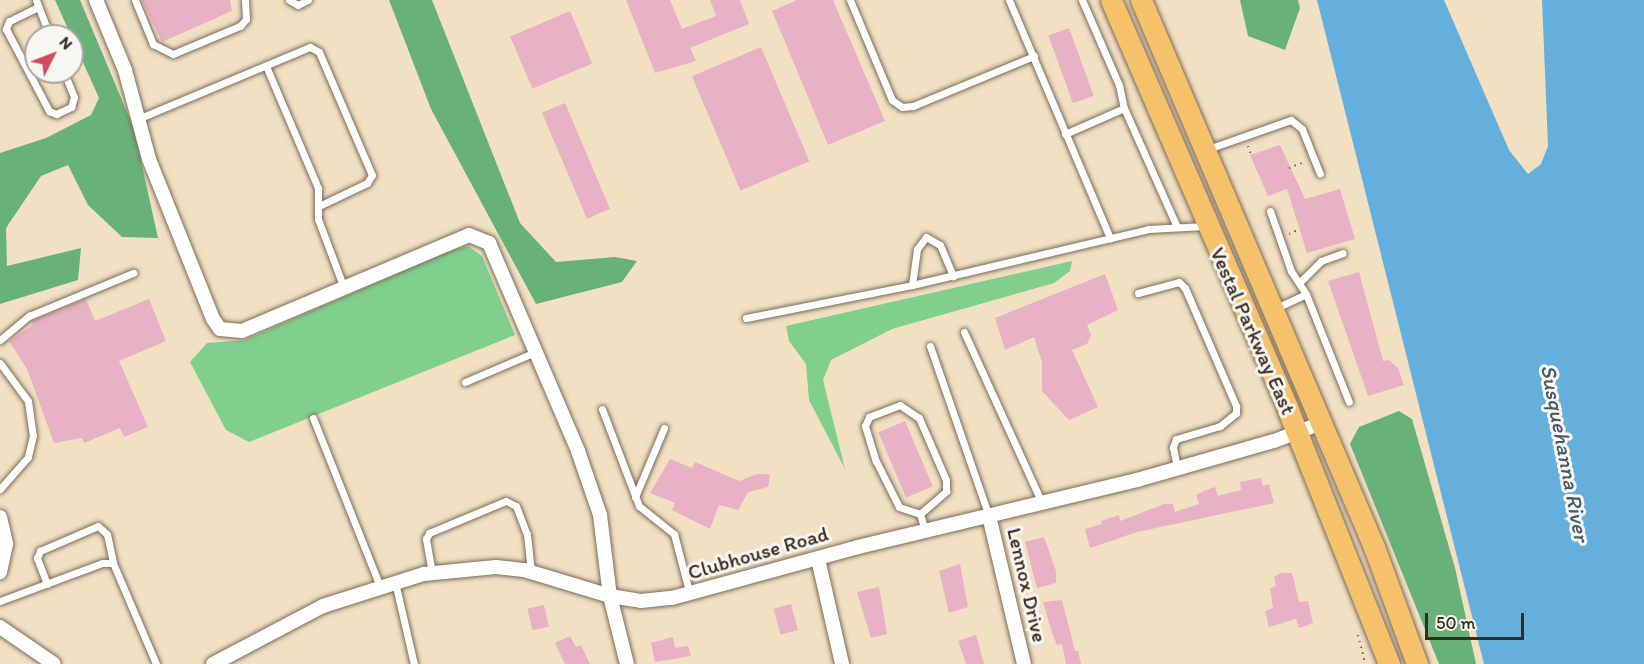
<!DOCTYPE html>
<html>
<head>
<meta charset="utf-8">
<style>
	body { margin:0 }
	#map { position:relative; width:1644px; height:664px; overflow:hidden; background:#f2e0c3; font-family:Itim,sans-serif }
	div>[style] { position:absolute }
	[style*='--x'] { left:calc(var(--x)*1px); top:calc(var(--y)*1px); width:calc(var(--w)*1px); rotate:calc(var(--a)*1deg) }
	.green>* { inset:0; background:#80cf8e }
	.forest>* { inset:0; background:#68b279 }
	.water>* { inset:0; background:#65afdd }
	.building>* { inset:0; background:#e8b1c6; transform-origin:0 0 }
	.path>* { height:2px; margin-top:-1px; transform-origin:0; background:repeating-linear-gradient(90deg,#7b6a58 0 1.5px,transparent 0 6px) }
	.roads { filter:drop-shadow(0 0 2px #7b6a58) drop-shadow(0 0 2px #7b6a58) }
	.service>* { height:7px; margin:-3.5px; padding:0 3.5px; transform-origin:3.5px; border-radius:3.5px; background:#fff }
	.minor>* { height:14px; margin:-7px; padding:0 7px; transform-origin:7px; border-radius:7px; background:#fff }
	.primary>* { height:21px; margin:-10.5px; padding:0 10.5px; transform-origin:10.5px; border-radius:10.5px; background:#f5c16b }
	span { translate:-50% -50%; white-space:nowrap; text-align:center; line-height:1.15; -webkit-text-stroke:6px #f6f6f2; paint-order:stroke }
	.street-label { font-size:21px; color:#3b2a1e }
	.water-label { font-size:22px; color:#4a5961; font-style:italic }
	.north { position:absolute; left:24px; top:24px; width:60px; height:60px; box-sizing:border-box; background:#f6f6f2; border:2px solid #aba49d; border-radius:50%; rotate:48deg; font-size:16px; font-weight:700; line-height:24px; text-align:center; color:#3b2a1e }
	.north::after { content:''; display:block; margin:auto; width:21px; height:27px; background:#d1495b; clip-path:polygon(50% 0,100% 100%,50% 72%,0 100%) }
	.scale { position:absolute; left:1425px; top:613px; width:99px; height:27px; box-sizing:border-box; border:3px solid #3b2a1e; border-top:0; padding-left:8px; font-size:18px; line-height:21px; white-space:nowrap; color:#3b2a1e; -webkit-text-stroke:4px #f6f6f2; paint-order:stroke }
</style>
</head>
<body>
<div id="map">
	<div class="green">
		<i style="clip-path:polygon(468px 246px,482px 256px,515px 335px,249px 442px,226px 430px,190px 362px,207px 343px,245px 340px,449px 251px)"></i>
		<i style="clip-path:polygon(1072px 261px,1070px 271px,1054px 283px,892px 329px,831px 360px,823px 380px,845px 469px,809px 400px,806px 364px,789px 341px,786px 326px)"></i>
	</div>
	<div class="forest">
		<i style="clip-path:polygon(55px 0,80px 0,134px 129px,158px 238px,122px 237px,88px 205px,68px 165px,41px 176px,6px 228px,7px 266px,81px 248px,78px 280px,0 304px,0 153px,46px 138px,91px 115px,99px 98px)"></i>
		<i style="clip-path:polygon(389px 0,432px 0,520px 223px,556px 262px,615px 257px,637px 261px,622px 282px,536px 304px,431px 109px)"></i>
		<i style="clip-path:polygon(1240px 0,1298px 0,1300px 8px,1285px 50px,1248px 36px)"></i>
		<i style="clip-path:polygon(1399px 411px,1412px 419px,1455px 568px,1476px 664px,1439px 664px,1350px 444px,1359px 427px)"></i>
	</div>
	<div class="water">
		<i style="clip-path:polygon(1317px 0,1444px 0,1509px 150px,1528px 174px,1541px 164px,1548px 146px,1542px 0,1644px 0,1644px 664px,1484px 664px)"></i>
	</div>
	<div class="building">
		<i style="clip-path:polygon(142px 0,230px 0,232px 11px,162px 42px)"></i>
		<i style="clip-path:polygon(626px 0,670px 0,682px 29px,716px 16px,710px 0,740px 0,749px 24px,690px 48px,696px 61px,655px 73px)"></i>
		<i style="clip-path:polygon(797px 0,833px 0,885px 121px,828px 145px,772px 11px)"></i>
		<i style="left:570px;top:11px;width:57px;height:65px;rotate:67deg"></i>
		<i style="left:1069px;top:28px;width:72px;height:22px;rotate:70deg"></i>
		<i style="left:761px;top:47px;width:124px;height:75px;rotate:67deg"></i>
		<i style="left:565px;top:103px;width:115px;height:25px;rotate:67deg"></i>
		<i style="clip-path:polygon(1280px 145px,1305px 199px,1340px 189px,1355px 239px,1307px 253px,1287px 189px,1268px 196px,1250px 155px)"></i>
		<i style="clip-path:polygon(1359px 272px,1383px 361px,1389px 360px,1398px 368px,1404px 385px,1368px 396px,1328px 281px)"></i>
		<i style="clip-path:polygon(1105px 274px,1118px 310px,1087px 325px,1091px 335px,1087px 344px,1072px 350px,1098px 407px,1069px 420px,1042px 391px,1042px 362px,1034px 337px,1005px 350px,995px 318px)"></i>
		<i style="clip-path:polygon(86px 299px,95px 321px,149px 299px,166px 341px,119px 361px,148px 427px,124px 437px,120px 428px,84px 443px,82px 438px,54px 443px,27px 369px,9px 341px,33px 325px,32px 321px)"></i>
		<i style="left:905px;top:421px;width:71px;height:29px;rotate:67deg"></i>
		<i style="clip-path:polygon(670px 459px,692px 468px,695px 462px,739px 481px,757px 474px,770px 474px,768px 487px,748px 492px,738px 510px,719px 505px,710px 529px,672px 510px,675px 503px,650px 493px)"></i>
		<i style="clip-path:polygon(1261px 478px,1263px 486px,1269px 484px,1274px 503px,1137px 532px,1090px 548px,1085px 529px,1102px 524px,1101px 521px,1119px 515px,1120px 521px,1164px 504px,1173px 504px,1175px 512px,1199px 504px,1196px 495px,1206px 490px,1215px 487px,1218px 496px,1241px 490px,1240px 482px)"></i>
		<i style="clip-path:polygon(1044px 537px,1056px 571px,1056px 583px,1037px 588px,1025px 542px)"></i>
		<i style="clip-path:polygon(960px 564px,968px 607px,949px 613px,939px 571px)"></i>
		<i style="clip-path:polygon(1281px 573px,1292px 573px,1299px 602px,1308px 601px,1313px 623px,1299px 628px,1296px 619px,1269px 627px,1265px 611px,1273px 608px,1270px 588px,1276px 586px,1274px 577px)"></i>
		<i style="clip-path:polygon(879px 587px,887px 634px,871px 638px,857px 592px)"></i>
		<i style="clip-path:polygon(1062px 600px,1075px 651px,1078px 651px,1081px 664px,1066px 664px,1062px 644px,1057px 645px,1052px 633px,1043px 602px)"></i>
		<i style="left:791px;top:604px;width:27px;height:18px;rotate:75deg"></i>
		<i style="left:544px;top:605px;width:22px;height:17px;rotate:77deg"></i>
		<i style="clip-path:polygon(976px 635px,984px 664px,966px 664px,958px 641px)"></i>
		<i style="clip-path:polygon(570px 636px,576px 647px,581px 645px,590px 664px,565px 664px,555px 643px)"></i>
		<i style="clip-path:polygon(673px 637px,675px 648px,688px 646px,691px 656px,655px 662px,651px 643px)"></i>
	</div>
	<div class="path">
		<i style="--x:1248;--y:146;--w:9;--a:72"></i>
		<i style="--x:1289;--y:168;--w:17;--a:-21"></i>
		<i style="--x:1289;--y:234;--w:12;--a:-24"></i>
		<i style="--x:1358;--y:635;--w:30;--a:76"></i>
	</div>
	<div class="roads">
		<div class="service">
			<i style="--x:36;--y:0;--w:39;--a:69"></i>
			<i style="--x:135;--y:0;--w:48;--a:67.8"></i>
			<i style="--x:153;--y:44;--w:22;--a:27"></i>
			<i style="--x:173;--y:54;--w:73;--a:-22.7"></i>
			<i style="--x:240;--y:26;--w:9;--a:-49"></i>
			<i style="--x:246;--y:19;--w:19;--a:-93"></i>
			<i style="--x:289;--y:0;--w:10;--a:29"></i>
			<i style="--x:298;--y:5;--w:11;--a:-27"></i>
			<i style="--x:850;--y:0;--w:108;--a:67.2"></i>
			<i style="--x:892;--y:100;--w:12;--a:35"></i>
			<i style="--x:902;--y:107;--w:11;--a:-5"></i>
			<i style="--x:913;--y:106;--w:131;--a:-22.5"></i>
			<i style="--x:1009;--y:0;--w:259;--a:67"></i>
			<i style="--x:1082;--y:0;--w:93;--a:66.5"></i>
			<i style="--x:1119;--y:85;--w:24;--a:78"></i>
			<i style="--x:1124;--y:108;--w:128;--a:66"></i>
			<i style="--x:38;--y:7;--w:32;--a:154"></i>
			<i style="--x:9;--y:21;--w:9;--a:111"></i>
			<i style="--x:6;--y:29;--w:93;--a:62.3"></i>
			<i style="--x:49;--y:111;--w:8;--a:23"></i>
			<i style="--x:56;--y:114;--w:17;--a:-25"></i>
			<i style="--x:71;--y:107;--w:10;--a:-73"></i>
			<i style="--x:74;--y:97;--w:27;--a:-112"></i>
			<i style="--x:266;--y:66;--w:133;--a:66.9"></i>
			<i style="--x:318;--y:188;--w:31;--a:90"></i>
			<i style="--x:318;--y:219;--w:74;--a:69.4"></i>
			<i style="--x:140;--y:118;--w:184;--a:-22.7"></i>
			<i style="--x:310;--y:47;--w:10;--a:29"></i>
			<i style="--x:319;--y:52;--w:134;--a:66.7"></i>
			<i style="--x:372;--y:175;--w:9;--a:122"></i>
			<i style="--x:367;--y:183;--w:53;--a:154.4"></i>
			<i style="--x:1065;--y:134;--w:64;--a:-23.8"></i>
			<i style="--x:1208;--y:149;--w:88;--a:-19.3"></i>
			<i style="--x:1291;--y:120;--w:14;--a:39"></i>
			<i style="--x:1302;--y:129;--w:48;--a:68.2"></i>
			<i style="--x:1270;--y:211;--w:64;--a:70.7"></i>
			<i style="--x:1291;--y:271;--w:27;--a:57"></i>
			<i style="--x:1301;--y:281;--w:28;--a:-45"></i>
			<i style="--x:1321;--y:261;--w:23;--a:-20"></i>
			<i style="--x:912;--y:285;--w:36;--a:-82"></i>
			<i style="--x:917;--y:249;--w:15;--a:-53"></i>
			<i style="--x:926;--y:237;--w:16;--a:30"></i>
			<i style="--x:940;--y:245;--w:34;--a:67"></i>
			<i style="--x:1138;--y:293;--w:42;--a:-15"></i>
			<i style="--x:1179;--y:282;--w:8;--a:45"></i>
			<i style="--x:1185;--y:288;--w:129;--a:66.6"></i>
			<i style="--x:1236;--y:406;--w:7;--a:90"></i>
			<i style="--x:1236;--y:413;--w:21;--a:141"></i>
			<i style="--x:1220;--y:426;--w:46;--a:163.5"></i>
			<i style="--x:1176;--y:439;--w:9;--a:111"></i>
			<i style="--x:1173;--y:447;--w:21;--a:79"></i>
			<i style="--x:1274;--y:309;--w:35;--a:-25"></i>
			<i style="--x:1306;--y:294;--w:116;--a:68.3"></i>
			<i style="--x:746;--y:318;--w:169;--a:-11.2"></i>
			<i style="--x:912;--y:285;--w:243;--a:-13.3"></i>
			<i style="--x:1148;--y:229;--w:57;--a:-3"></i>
			<i style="--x:964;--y:332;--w:188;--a:65.5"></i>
			<i style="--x:0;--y:340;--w:38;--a:-40"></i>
			<i style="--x:29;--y:316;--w:113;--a:-22.5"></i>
			<i style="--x:930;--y:346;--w:180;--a:70.9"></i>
			<i style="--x:0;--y:363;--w:47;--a:53.6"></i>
			<i style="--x:28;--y:401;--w:34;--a:82"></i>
			<i style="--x:33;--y:435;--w:23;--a:103"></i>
			<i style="--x:28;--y:457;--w:43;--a:131.2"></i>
			<i style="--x:465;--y:382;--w:76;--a:-23.2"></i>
			<i style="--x:602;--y:409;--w:104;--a:69.1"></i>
			<i style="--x:639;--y:506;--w:45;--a:38.7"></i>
			<i style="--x:674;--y:534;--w:63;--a:75.3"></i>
			<i style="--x:313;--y:418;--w:181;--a:68.3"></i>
			<i style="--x:635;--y:497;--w:75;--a:-67.2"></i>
			<i style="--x:920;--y:514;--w:35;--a:-41"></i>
			<i style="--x:946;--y:491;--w:11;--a:-90"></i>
			<i style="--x:946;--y:480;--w:68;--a:-113.5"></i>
			<i style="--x:919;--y:418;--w:23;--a:-146"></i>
			<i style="--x:900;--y:405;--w:33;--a:159"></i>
			<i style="--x:869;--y:417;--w:10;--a:114"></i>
			<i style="--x:865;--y:426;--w:37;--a:73"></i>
			<i style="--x:876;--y:461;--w:51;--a:63.4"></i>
			<i style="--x:899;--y:507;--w:22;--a:18"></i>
			<i style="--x:920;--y:514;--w:17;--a:73"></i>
			<i style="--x:432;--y:573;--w:35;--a:-100"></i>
			<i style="--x:426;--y:539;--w:7;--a:-63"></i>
			<i style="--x:429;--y:533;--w:83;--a:-22.6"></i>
			<i style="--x:506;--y:501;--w:11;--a:27"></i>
			<i style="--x:516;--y:506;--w:30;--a:69"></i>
			<i style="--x:527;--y:534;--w:38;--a:84"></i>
			<i style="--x:395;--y:582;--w:84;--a:77"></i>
			<i style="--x:47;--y:584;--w:28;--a:-111"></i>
			<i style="--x:37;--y:558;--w:8;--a:-67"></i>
			<i style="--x:40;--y:551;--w:63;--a:-23.3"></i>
			<i style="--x:98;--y:526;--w:12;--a:42"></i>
			<i style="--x:107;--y:534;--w:30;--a:78"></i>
			<i style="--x:0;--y:601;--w:109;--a:-20.4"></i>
			<i style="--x:102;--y:563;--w:11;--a:0"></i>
			<i style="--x:113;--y:563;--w:110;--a:66.9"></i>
		</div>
		<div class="minor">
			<i style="--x:96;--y:0;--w:76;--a:67.5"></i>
			<i style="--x:125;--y:70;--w:92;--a:74.9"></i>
			<i style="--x:149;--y:159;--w:172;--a:68.2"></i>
			<i style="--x:213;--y:319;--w:12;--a:55"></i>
			<i style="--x:220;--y:329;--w:22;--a:5"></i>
			<i style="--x:242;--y:331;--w:246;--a:-22.9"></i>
			<i style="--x:469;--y:235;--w:22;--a:22"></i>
			<i style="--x:489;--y:243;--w:226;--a:66.8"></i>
			<i style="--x:578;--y:451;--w:68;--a:71"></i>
			<i style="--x:600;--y:515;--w:82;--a:83"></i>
			<i style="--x:610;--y:596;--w:70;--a:76"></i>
			<i style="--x:989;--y:516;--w:152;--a:76.7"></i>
			<i style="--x:0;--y:517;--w:28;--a:77"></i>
			<i style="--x:6;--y:544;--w:29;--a:102"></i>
			<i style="--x:818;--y:559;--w:108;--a:77.1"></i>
			<i style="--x:0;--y:627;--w:65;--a:34.4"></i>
			<i style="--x:213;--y:664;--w:124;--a:-27.8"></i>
			<i style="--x:323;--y:606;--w:106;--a:-17.6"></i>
			<i style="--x:424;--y:574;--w:72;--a:-5.6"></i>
			<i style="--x:496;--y:567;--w:28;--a:6"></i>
			<i style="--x:524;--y:570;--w:90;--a:16.8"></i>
			<i style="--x:610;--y:596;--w:31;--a:9"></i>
			<i style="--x:641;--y:601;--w:31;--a:-6"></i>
			<i style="--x:672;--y:598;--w:193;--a:-15.3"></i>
			<i style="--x:858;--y:547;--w:287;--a:-13.5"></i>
			<i style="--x:1137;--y:480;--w:142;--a:-15.9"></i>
			<i style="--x:1274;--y:441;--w:51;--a:-20.6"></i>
		</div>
		<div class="primary">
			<i style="--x:1111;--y:0;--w:447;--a:66.6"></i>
			<i style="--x:1288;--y:410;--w:273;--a:68.3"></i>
			<i style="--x:1141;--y:0;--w:595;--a:66.93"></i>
			<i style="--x:1374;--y:547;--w:125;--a:69.8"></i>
		</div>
	</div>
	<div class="street-label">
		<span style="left:1253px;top:331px;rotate:66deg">Vestal Parkway East</span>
		<span style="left:758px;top:553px;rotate:-16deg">Clubhouse Road</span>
		<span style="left:1027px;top:585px;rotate:77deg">Lennox Drive</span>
	</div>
	<div class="water-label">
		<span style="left:1565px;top:453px;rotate:79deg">Susquehanna River</span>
	</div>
	<div class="north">N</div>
	<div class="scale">50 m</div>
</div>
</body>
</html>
